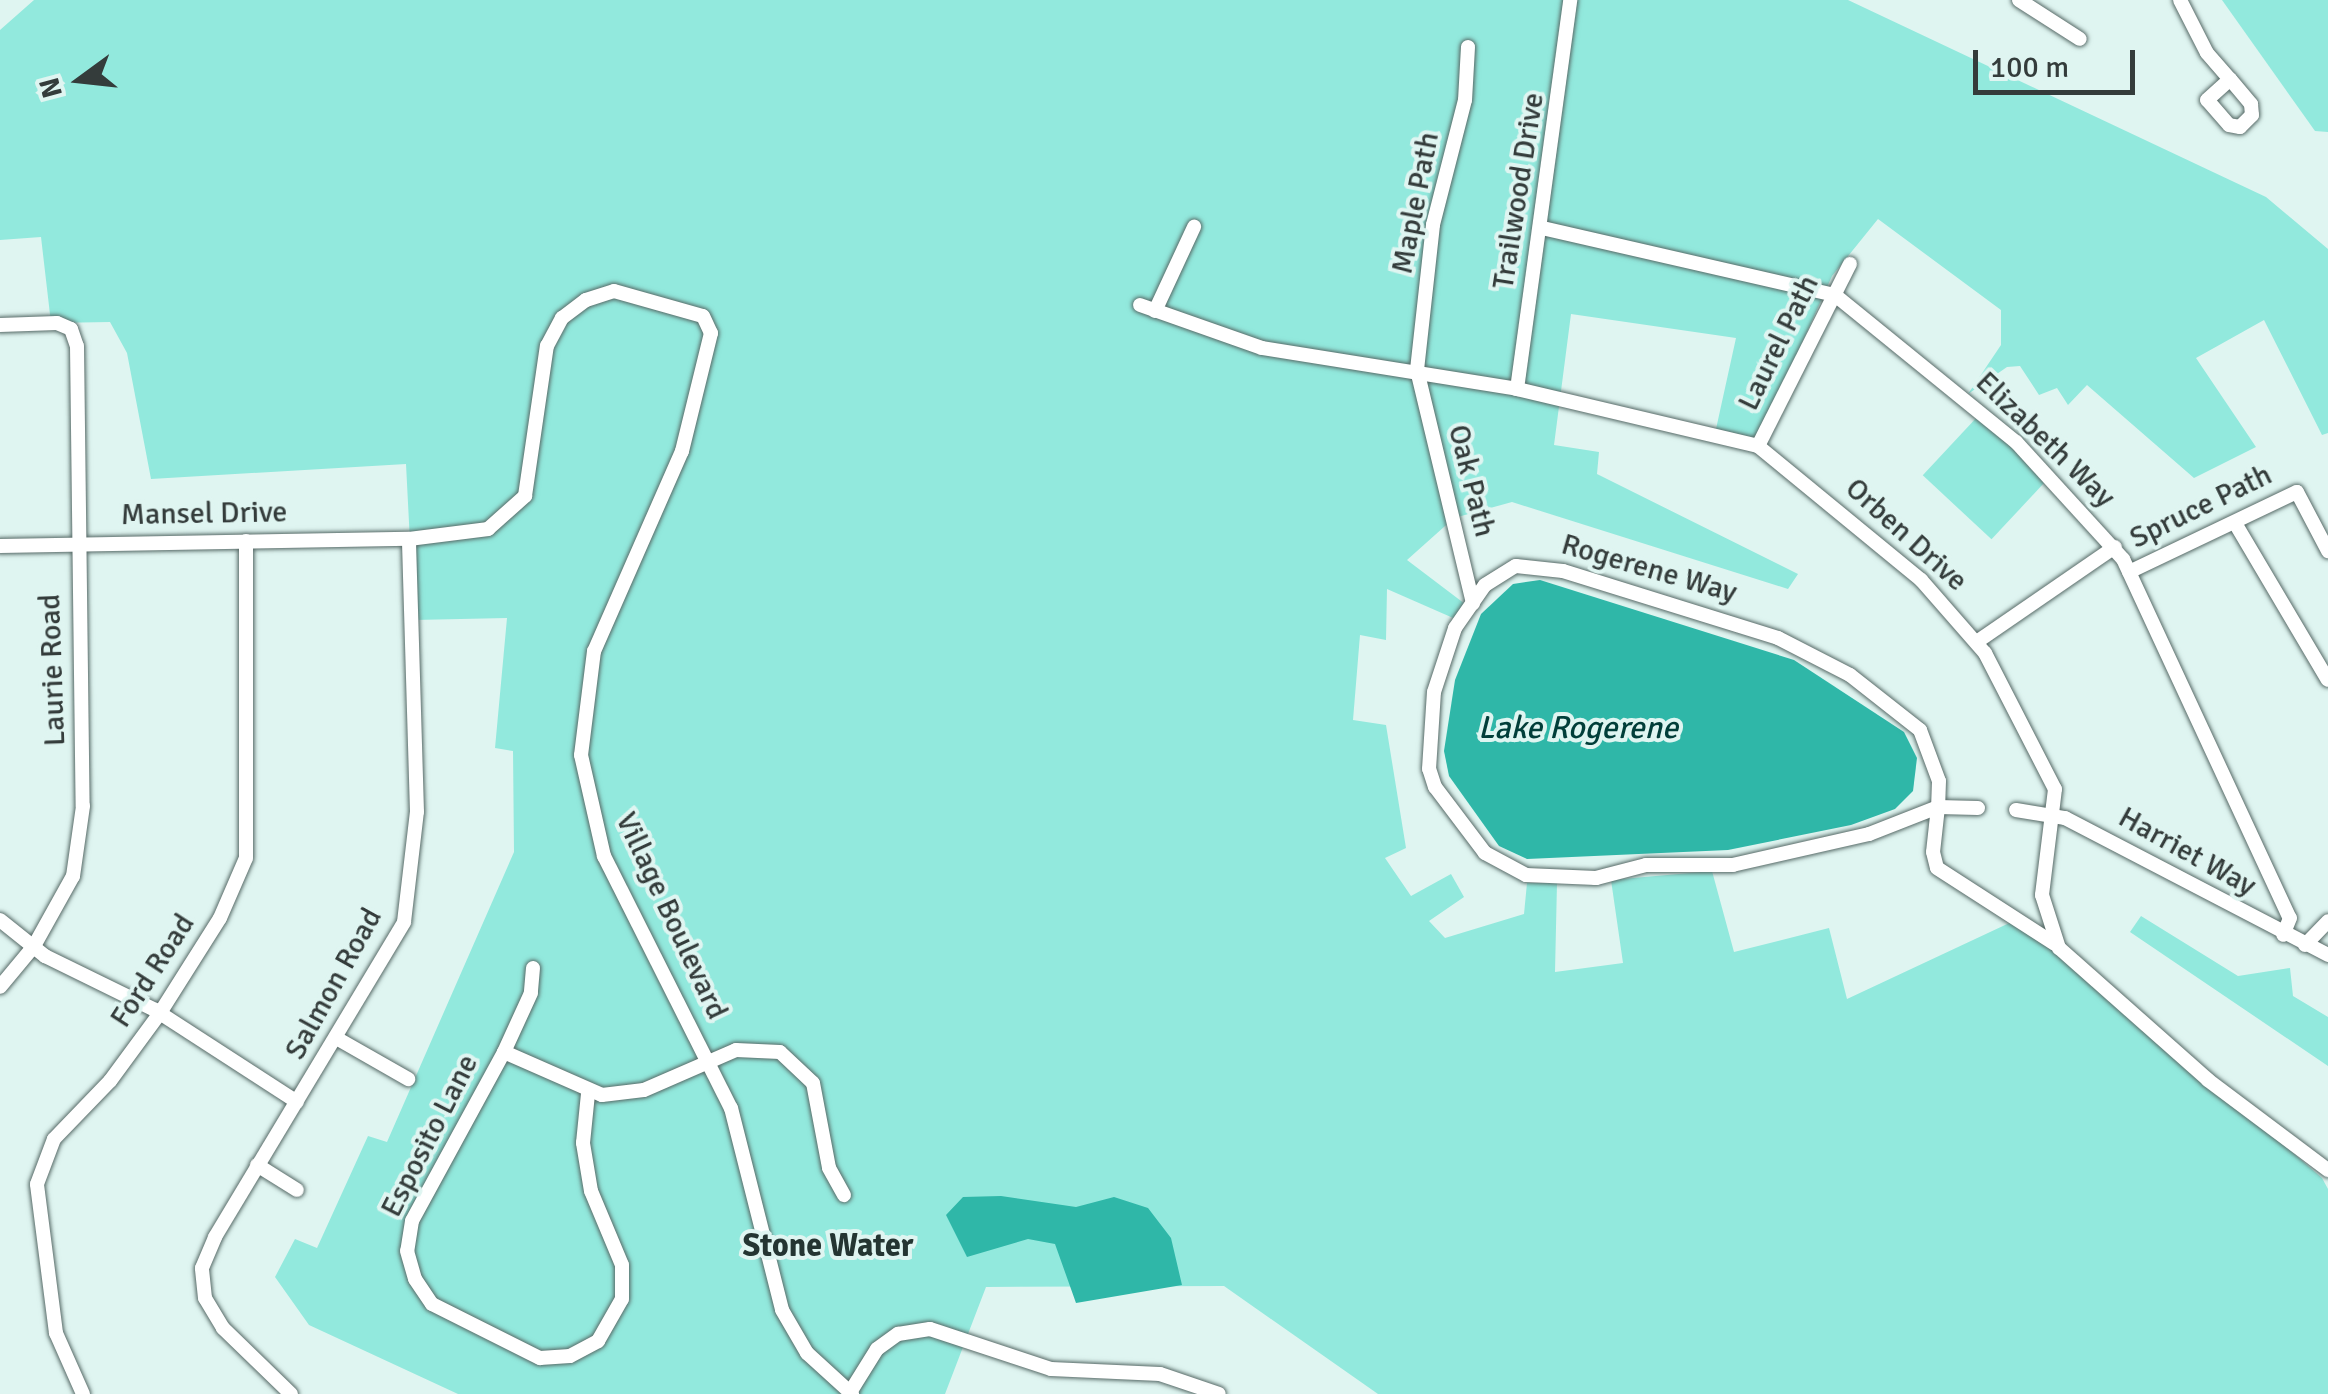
<!DOCTYPE html>
<html>
<head>
<meta charset="utf-8">
<style>
	body { margin:0 }
	#map { position:relative; width:2328px; height:1394px; overflow:hidden; background:#dff5f1; font-family:Signika,sans-serif }
	div>[style] { position:absolute }
	[style*='--x'] { left:calc(var(--x)*1px); top:calc(var(--y)*1px); width:calc(var(--w)*1px); rotate:calc(var(--a)*1deg) }
	.green>* { inset:0; background:#92e9dd; transform-origin:0 0 }
	.water>* { inset:0; background:#2fb7a8 }
	.roads { filter:drop-shadow(0 0 2px #576a67) drop-shadow(0 0 2px #576a67) }
	.minor>* { height:14px; margin:-7px; padding:0 7px; transform-origin:7px; border-radius:7px; background:#fff }
	span { translate:-50% -50%; white-space:nowrap; text-align:center; line-height:1.15; -webkit-text-stroke:8px #dff5f1; paint-order:stroke }
	.street-label { font-size:30px; color:#343c3b }
	.water-label { font-size:32px; color:#013e39; font-style:italic }
	.neighbourhood-label { font-size:32px; color:#243532; font-weight:700 }
	.north { position:absolute; left:30px; top:30px; width:100px; height:100px; -webkit-text-stroke:8px #dff5f1; paint-order:stroke; rotate:255deg; font-size:28px; font-weight:700; line-height:40px; text-align:center; color:#343c3b }
	.north::after { content:''; display:block; margin:auto; width:35px; height:45px; background:#343c3b; clip-path:polygon(50% 0,100% 100%,50% 72%,0 100%) }
	.scale { position:absolute; left:1973px; top:50px; width:162px; height:45px; box-sizing:border-box; border:5px solid #343c3b; border-top:0; padding-left:12px; font-size:30px; line-height:35px; white-space:nowrap; color:#343c3b; -webkit-text-stroke:8px #dff5f1; paint-order:stroke }
</style>
</head>
<body>
<div id="map">
	<div class="green">
		<i style="clip-path:polygon(34px 0,1848px 0,2266px 197px,2328px 249px,2328px 433px,2322px 435px,2264px 320px,2196px 358px,2256px 447px,2194px 478px,2087px 385px,2068px 405px,2057px 388px,2039px 395px,2020px 366px,2007px 367px,1968px 394px,2001px 345px,2001px 310px,1878px 219px,1832px 276px,1759px 439px,1716px 429px,1736px 338px,1571px 314px,1554px 445px,1599px 452px,1597px 474px,1798px 574px,1788px 589px,1512px 502px,1454px 518px,1407px 560px,1469px 607px,1460px 621px,1387px 589px,1386px 640px,1360px 635px,1353px 720px,1386px 725px,1406px 848px,1385px 858px,1411px 896px,1451px 874px,1464px 897px,1429px 921px,1445px 938px,1524px 914px,1527px 883px,1557px 883px,1555px 972px,1623px 963px,1611px 880px,1712px 871px,1734px 952px,1829px 928px,1847px 999px,2020px 918px,2322px 1178px,2328px 1189px,2328px 1394px,1378px 1394px,1224px 1286px,986px 1287px,945px 1394px,458px 1394px,309px 1325px,275px 1277px,295px 1239px,317px 1248px,368px 1136px,387px 1142px,514px 852px,513px 751px,495px 748px,507px 618px,414px 620px,406px 464px,151px 479px,127px 353px,110px 322px,51px 323px,41px 237px,0 240px,0 30px)"></i>
		<i style="clip-path:polygon(2222px 0,2328px 0,2328px 132px,2315px 131px)"></i>
		<i style="left:1978px;top:416px;width:94px;height:81px;rotate:43deg"></i>
		<i style="clip-path:polygon(2141px 916px,2238px 976px,2290px 968px,2293px 996px,2328px 1017px,2328px 1066px,2130px 932px)"></i>
	</div>
	<div class="water">
		<i style="clip-path:polygon(1540px 580px,1794px 660px,1904px 732px,1917px 758px,1913px 791px,1895px 809px,1851px 825px,1728px 850px,1527px 859px,1499px 846px,1449px 776px,1444px 751px,1455px 680px,1481px 614px,1513px 584px)"></i>
		<i style="clip-path:polygon(1001px 1196px,1076px 1207px,1114px 1197px,1148px 1208px,1171px 1238px,1182px 1285px,1076px 1303px,1055px 1244px,1028px 1239px,967px 1257px,946px 1215px,963px 1197px)"></i>
	</div>
	<div class="roads">
		<div class="minor">
			<i style="--x:2019;--y:0;--w:72;--a:32.6"></i>
			<i style="--x:2180;--y:0;--w:59;--a:63"></i>
			<i style="--x:2207;--y:53;--w:35;--a:49"></i>
			<i style="--x:2230;--y:79;--w:33;--a:50"></i>
			<i style="--x:2251;--y:104;--w:11;--a:85"></i>
			<i style="--x:2252;--y:115;--w:17;--a:135"></i>
			<i style="--x:2240;--y:127;--w:11;--a:-170"></i>
			<i style="--x:2229;--y:125;--w:33;--a:-131"></i>
			<i style="--x:2207;--y:100;--w:31;--a:-42"></i>
			<i style="--x:1468;--y:47;--w:53;--a:93.2"></i>
			<i style="--x:1465;--y:100;--w:129;--a:104.4"></i>
			<i style="--x:1433;--y:225;--w:146;--a:96.3"></i>
			<i style="--x:1417;--y:370;--w:240;--a:76.5"></i>
			<i style="--x:1542;--y:228;--w:301;--a:12.9"></i>
			<i style="--x:1835;--y:295;--w:233;--a:39.1"></i>
			<i style="--x:2016;--y:442;--w:159;--a:47.6"></i>
			<i style="--x:2123;--y:559;--w:396;--a:65.1"></i>
			<i style="--x:2290;--y:918;--w:18;--a:112"></i>
			<i style="--x:1140;--y:305;--w:129;--a:19.4"></i>
			<i style="--x:1262;--y:348;--w:258;--a:9.1"></i>
			<i style="--x:1517;--y:389;--w:248;--a:13.3"></i>
			<i style="--x:1758;--y:446;--w:211;--a:39.4"></i>
			<i style="--x:1921;--y:580;--w:97;--a:48.8"></i>
			<i style="--x:1985;--y:653;--w:153;--a:62.8"></i>
			<i style="--x:2055;--y:789;--w:107;--a:97"></i>
			<i style="--x:2042;--y:895;--w:56;--a:72.2"></i>
			<i style="--x:2059;--y:948;--w:199;--a:41.5"></i>
			<i style="--x:2208;--y:1080;--w:150;--a:36.9"></i>
			<i style="--x:1155;--y:311;--w:93;--a:-65.1"></i>
			<i style="--x:0;--y:325;--w:57;--a:-2"></i>
			<i style="--x:57;--y:323;--w:15;--a:23"></i>
			<i style="--x:71;--y:329;--w:18;--a:71"></i>
			<i style="--x:77;--y:346;--w:460;--a:89.3"></i>
			<i style="--x:83;--y:806;--w:71;--a:98.1"></i>
			<i style="--x:73;--y:876;--w:80;--a:119.1"></i>
			<i style="--x:34;--y:946;--w:53;--a:129.7"></i>
			<i style="--x:1517;--y:389;--w:393;--a:-82.2"></i>
			<i style="--x:1758;--y:446;--w:204;--a:-63.2"></i>
			<i style="--x:2235;--y:523;--w:182;--a:59.4"></i>
			<i style="--x:0;--y:546;--w:409;--a:-1"></i>
			<i style="--x:409;--y:539;--w:80;--a:-7.2"></i>
			<i style="--x:488;--y:529;--w:50;--a:-41.7"></i>
			<i style="--x:525;--y:496;--w:152;--a:-81.7"></i>
			<i style="--x:547;--y:346;--w:32;--a:-62"></i>
			<i style="--x:562;--y:318;--w:30;--a:-37"></i>
			<i style="--x:586;--y:300;--w:29;--a:-18"></i>
			<i style="--x:614;--y:291;--w:92;--a:15.7"></i>
			<i style="--x:703;--y:316;--w:19;--a:65"></i>
			<i style="--x:711;--y:333;--w:122;--a:103.8"></i>
			<i style="--x:682;--y:451;--w:219;--a:113.7"></i>
			<i style="--x:594;--y:651;--w:105;--a:97.1"></i>
			<i style="--x:581;--y:755;--w:104;--a:77.2"></i>
			<i style="--x:604;--y:856;--w:282;--a:63.3"></i>
			<i style="--x:731;--y:1108;--w:208;--a:75.8"></i>
			<i style="--x:782;--y:1310;--w:50;--a:59.8"></i>
			<i style="--x:807;--y:1353;--w:61;--a:42.3"></i>
			<i style="--x:2129;--y:572;--w:186;--a:-25.5"></i>
			<i style="--x:2297;--y:492;--w:67;--a:62.3"></i>
			<i style="--x:1978;--y:641;--w:166;--a:-34.5"></i>
			<i style="--x:1978;--y:808;--w:40;--a:-178.6"></i>
			<i style="--x:1938;--y:807;--w:74;--a:158.6"></i>
			<i style="--x:1869;--y:834;--w:139;--a:167.2"></i>
			<i style="--x:1733;--y:865;--w:87;--a:180"></i>
			<i style="--x:1646;--y:865;--w:52;--a:165.4"></i>
			<i style="--x:1596;--y:878;--w:70;--a:-177.5"></i>
			<i style="--x:1526;--y:875;--w:47;--a:-151.8"></i>
			<i style="--x:1485;--y:853;--w:83;--a:-127.1"></i>
			<i style="--x:1435;--y:787;--w:19;--a:-108"></i>
			<i style="--x:1429;--y:769;--w:77;--a:-86.3"></i>
			<i style="--x:1434;--y:692;--w:67;--a:-71.8"></i>
			<i style="--x:1455;--y:628;--w:52;--a:-55.1"></i>
			<i style="--x:1485;--y:585;--w:36;--a:-32"></i>
			<i style="--x:1516;--y:566;--w:47;--a:6.1"></i>
			<i style="--x:1563;--y:571;--w:225;--a:17.3"></i>
			<i style="--x:1778;--y:638;--w:81;--a:27.2"></i>
			<i style="--x:1850;--y:675;--w:89;--a:38.2"></i>
			<i style="--x:1920;--y:730;--w:54;--a:69.6"></i>
			<i style="--x:1939;--y:781;--w:26;--a:92"></i>
			<i style="--x:1938;--y:807;--w:45;--a:96.3"></i>
			<i style="--x:1933;--y:852;--w:16;--a:76"></i>
			<i style="--x:1937;--y:868;--w:140;--a:32.8"></i>
			<i style="--x:2016;--y:810;--w:50;--a:9.3"></i>
			<i style="--x:2065;--y:818;--w:297;--a:27.5"></i>
			<i style="--x:0;--y:920;--w:58;--a:38.7"></i>
			<i style="--x:45;--y:956;--w:123;--a:26.1"></i>
			<i style="--x:155;--y:1010;--w:169;--a:32.9"></i>
			<i style="--x:2305;--y:945;--w:33;--a:-46"></i>
			<i style="--x:533;--y:968;--w:25;--a:95"></i>
			<i style="--x:531;--y:993;--w:65;--a:114.6"></i>
			<i style="--x:504;--y:1052;--w:192;--a:118.6"></i>
			<i style="--x:412;--y:1221;--w:30;--a:99"></i>
			<i style="--x:407;--y:1251;--w:29;--a:74"></i>
			<i style="--x:415;--y:1279;--w:30;--a:56"></i>
			<i style="--x:432;--y:1304;--w:121;--a:26.6"></i>
			<i style="--x:540;--y:1358;--w:30;--a:-4"></i>
			<i style="--x:570;--y:1356;--w:32;--a:-28"></i>
			<i style="--x:598;--y:1341;--w:48;--a:-60.3"></i>
			<i style="--x:622;--y:1299;--w:34;--a:-90"></i>
			<i style="--x:622;--y:1265;--w:80;--a:-112.7"></i>
			<i style="--x:591;--y:1191;--w:49;--a:-99.5"></i>
			<i style="--x:583;--y:1143;--w:49;--a:-84.2"></i>
			<i style="--x:338;--y:1039;--w:81;--a:29.7"></i>
			<i style="--x:504;--y:1052;--w:107;--a:23.7"></i>
			<i style="--x:602;--y:1095;--w:42;--a:-6.8"></i>
			<i style="--x:644;--y:1090;--w:100;--a:-23.5"></i>
			<i style="--x:736;--y:1050;--w:44;--a:2.6"></i>
			<i style="--x:780;--y:1052;--w:45;--a:43.2"></i>
			<i style="--x:813;--y:1083;--w:86;--a:79.3"></i>
			<i style="--x:829;--y:1168;--w:31;--a:61"></i>
			<i style="--x:257;--y:1165;--w:47;--a:32"></i>
			<i style="--x:83;--y:1394;--w:67;--a:-113.9"></i>
			<i style="--x:56;--y:1333;--w:150;--a:-97.3"></i>
			<i style="--x:37;--y:1184;--w:48;--a:-69.3"></i>
			<i style="--x:54;--y:1139;--w:81;--a:-46"></i>
			<i style="--x:110;--y:1081;--w:84;--a:-53.7"></i>
			<i style="--x:160;--y:1013;--w:112;--a:-57.7"></i>
			<i style="--x:220;--y:918;--w:65;--a:-66.6"></i>
			<i style="--x:246;--y:858;--w:317;--a:-90"></i>
			<i style="--x:291;--y:1394;--w:95;--a:-135.9"></i>
			<i style="--x:223;--y:1328;--w:35;--a:-121"></i>
			<i style="--x:205;--y:1298;--w:30;--a:-96"></i>
			<i style="--x:202;--y:1268;--w:34;--a:-67"></i>
			<i style="--x:215;--y:1237;--w:367;--a:-59"></i>
			<i style="--x:404;--y:922;--w:111;--a:-83.3"></i>
			<i style="--x:417;--y:812;--w:273;--a:-91.7"></i>
			<i style="--x:849;--y:1394;--w:53;--a:-58.1"></i>
			<i style="--x:877;--y:1349;--w:26;--a:-36"></i>
			<i style="--x:898;--y:1334;--w:32;--a:-9"></i>
			<i style="--x:930;--y:1329;--w:127;--a:18.3"></i>
			<i style="--x:1051;--y:1369;--w:109;--a:2.6"></i>
			<i style="--x:1160;--y:1374;--w:62;--a:18.7"></i>
		</div>
	</div>
	<div class="street-label">
		<span style="left:1519px;top:191px;rotate:-81deg">Trailwood Drive</span>
		<span style="left:1416px;top:203px;rotate:-79deg">Maple Path</span>
		<span style="left:1779px;top:343px;rotate:-64deg">Laurel Path</span>
		<span style="left:2045px;top:440px;rotate:44deg">Elizabeth Way</span>
		<span style="left:1471px;top:481px;rotate:76deg">Oak Path</span>
		<span style="left:2201px;top:507px;rotate:-26deg">Spruce Path</span>
		<span style="left:204px;top:514px;rotate:-1deg">Mansel Drive</span>
		<span style="left:1906px;top:535px;rotate:42deg">Orben Drive</span>
		<span style="left:1649px;top:569px;rotate:16deg">Rogerene Way</span>
		<span style="left:53px;top:670px;rotate:-92deg">Laurie Road</span>
		<span style="left:2187px;top:852px;rotate:29deg">Harriet Way</span>
		<span style="left:671px;top:916px;rotate:65deg">Village Boulevard</span>
		<span style="left:153px;top:971px;rotate:-57deg">Ford Road</span>
		<span style="left:334px;top:984px;rotate:-61deg">Salmon Road</span>
		<span style="left:430px;top:1136px;rotate:-63deg">Esposito Lane</span>
	</div>
	<div class="water-label">
		<span style="left:1578px;top:728px">Lake Rogerene</span>
	</div>
	<div class="neighbourhood-label">
		<span style="left:828px;top:1246px">Stone Water</span>
	</div>
	<div class="north">N</div>
	<div class="scale">100 m</div>
</div>
</body>
</html>
